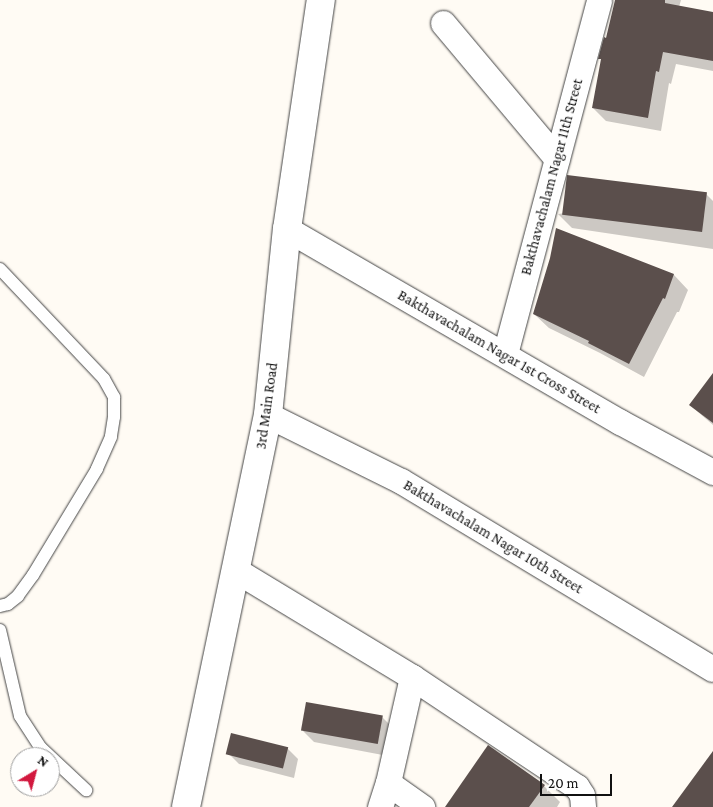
<!DOCTYPE html>
<html>
<head>
<meta charset="utf-8">
<style>
	body { margin:0 }
	#map { position:relative; width:713px; height:807px; overflow:hidden; background:#fffbf4; font-family:"Crimson Pro",serif }
	div>[style] { position:absolute }
	[style*='--x'] { left:calc(var(--x)*1px); top:calc(var(--y)*1px); width:calc(var(--w)*1px); rotate:calc(var(--a)*1deg) }
	.shadow>* { inset:0; background:#0003 }
	.building>* { inset:0; background:#5b4f4c; transform-origin:0 0 }
	.roads { filter:drop-shadow(0 0 1px #444) drop-shadow(0 0 1px #444) }
	.service>* { height:12px; margin:-6px; padding:0 6px; transform-origin:6px; border-radius:6px; background:#fff }
	.minor>* { height:25px; margin:-12.5px; padding:0 12.5px; transform-origin:12.5px; border-radius:12.5px; background:#fff }
	.tertiary>* { height:28px; margin:-14px; padding:0 14px; transform-origin:14px; border-radius:14px; background:#fff }
	span { translate:-50% -50%; white-space:nowrap; text-align:center; line-height:1.15; -webkit-text-stroke:5px #fff; paint-order:stroke }
	.street-label { font-size:15px; color:#111 }
	.north { position:absolute; left:10px; top:747px; width:50px; height:50px; box-sizing:border-box; background:#fff; border:1px solid #a0a0a0; border-radius:50%; rotate:37deg; font-size:14px; font-weight:700; line-height:20px; text-align:center; color:#111 }
	.north::after { content:''; display:block; margin:auto; width:18px; height:22px; background:#d2183e; clip-path:polygon(50% 0,100% 100%,50% 72%,0 100%) }
	.scale { position:absolute; left:540px; top:774px; width:72px; height:22px; box-sizing:border-box; border:2px solid #111; border-top:0; padding-left:6px; font-size:15px; line-height:18px; white-space:nowrap; color:#111; -webkit-text-stroke:4px #fff; paint-order:stroke }
</style>
</head>
<body>
<div id="map">
	<div class="shadow">
		<i style="clip-path:polygon(616px 0,681px 0,679px 7px,713px 13px,713px 71px,676px 64px,671px 84px,669px 83px,661px 131px,606px 121px,593px 108px,602px 60px,600px 58px,607px 39px)"></i>
		<i style="clip-path:polygon(706px 194px,713px 201px,713px 249px,572px 228px,558px 214px)"></i>
		<i style="clip-path:polygon(557px 229px,674px 275px,688px 290px,679px 312px,677px 312px,644px 377px,600px 353px,549px 328px,534px 314px,551px 258px)"></i>
		<i style="clip-path:polygon(713px 375px,713px 425px,690px 405px)"></i>
		<i style="clip-path:polygon(382px 717px,393px 728px,388px 756px,314px 742px,303px 731px)"></i>
		<i style="clip-path:polygon(287px 748px,298px 759px,294px 778px,239px 764px,228px 753px)"></i>
		<i style="clip-path:polygon(544px 786px,560px 802px,557px 807px,457px 807px)"></i>
	</div>
	<div class="building">
		<i style="clip-path:polygon(615px 0,665px 0,665px 3px,713px 12px,713px 61px,663px 52px,659px 72px,656px 71px,648px 118px,592px 108px,601px 59px,598px 59px,604px 37px,606px 38px)"></i>
		<i style="left:567px;top:175px;width:141px;height:40px;rotate:7deg"></i>
		<i style="clip-path:polygon(556px 228px,674px 274px,665px 299px,663px 298px,629px 364px,588px 343px,589px 341px,533px 314px,550px 258px)"></i>
		<i style="clip-path:polygon(713px 373px,713px 423px,689px 405px)"></i>
		<i style="left:306px;top:702px;width:78px;height:29px;rotate:10deg"></i>
		<i style="left:231px;top:733px;width:59px;height:22px;rotate:14deg"></i>
		<i style="clip-path:polygon(488px 745px,545px 785px,529px 807px,445px 807px)"></i>
		<i style="clip-path:polygon(713px 751px,713px 807px,672px 807px)"></i>
	</div>
	<div class="roads">
		<div class="service">
			<i style="--x:0;--y:269;--w:151;--a:46.6"></i>
			<i style="--x:104;--y:379;--w:21;--a:61"></i>
			<i style="--x:114;--y:397;--w:20;--a:90"></i>
			<i style="--x:114;--y:417;--w:20;--a:99"></i>
			<i style="--x:111;--y:437;--w:35;--a:114"></i>
			<i style="--x:97;--y:469;--w:124;--a:121.1"></i>
			<i style="--x:33;--y:575;--w:26;--a:126"></i>
			<i style="--x:18;--y:596;--w:13;--a:141"></i>
			<i style="--x:8;--y:604;--w:8;--a:166"></i>
			<i style="--x:0;--y:630;--w:88;--a:76.9"></i>
			<i style="--x:20;--y:716;--w:38;--a:57"></i>
			<i style="--x:41;--y:748;--w:62;--a:43"></i>
		</div>
		<div class="minor">
			<i style="--x:443;--y:23;--w:177;--a:50"></i>
			<i style="--x:287;--y:229;--w:385;--a:30.1"></i>
			<i style="--x:620;--y:422;--w:106;--a:28.3"></i>
			<i style="--x:505;--y:354;--w:366;--a:-75.1"></i>
			<i style="--x:268;--y:415;--w:148;--a:26.4"></i>
			<i style="--x:401;--y:481;--w:364;--a:31.1"></i>
			<i style="--x:237;--y:571;--w:205;--a:31.2"></i>
			<i style="--x:412;--y:677;--w:198;--a:33.7"></i>
			<i style="--x:577;--y:787;--w:9;--a:58"></i>
			<i style="--x:582;--y:795;--w:12;--a:85"></i>
			<i style="--x:412;--y:677;--w:109;--a:102.8"></i>
			<i style="--x:388;--y:783;--w:42;--a:35.2"></i>
			<i style="--x:380;--y:807;--w:25;--a:-72"></i>
		</div>
		<div class="tertiary">
			<i style="--x:186;--y:807;--w:400;--a:-78.2"></i>
			<i style="--x:268;--y:415;--w:187;--a:-84.2"></i>
			<i style="--x:287;--y:229;--w:232;--a:-81.6"></i>
		</div>
	</div>
	<div class="street-label">
		<span style="left:552px;top:177px;rotate:-75deg">Bakthavachalam Nagar 11th Street</span>
		<span style="left:499px;top:352px;rotate:30deg">Bakthavachalam Nagar 1st Cross Street</span>
		<span style="left:267px;top:406px;rotate:-82deg">3rd Main Road</span>
		<span style="left:493px;top:537px;rotate:31deg">Bakthavachalam Nagar 10th Street</span>
	</div>
	<div class="north">N</div>
	<div class="scale">20 m</div>
</div>
</body>
</html>
